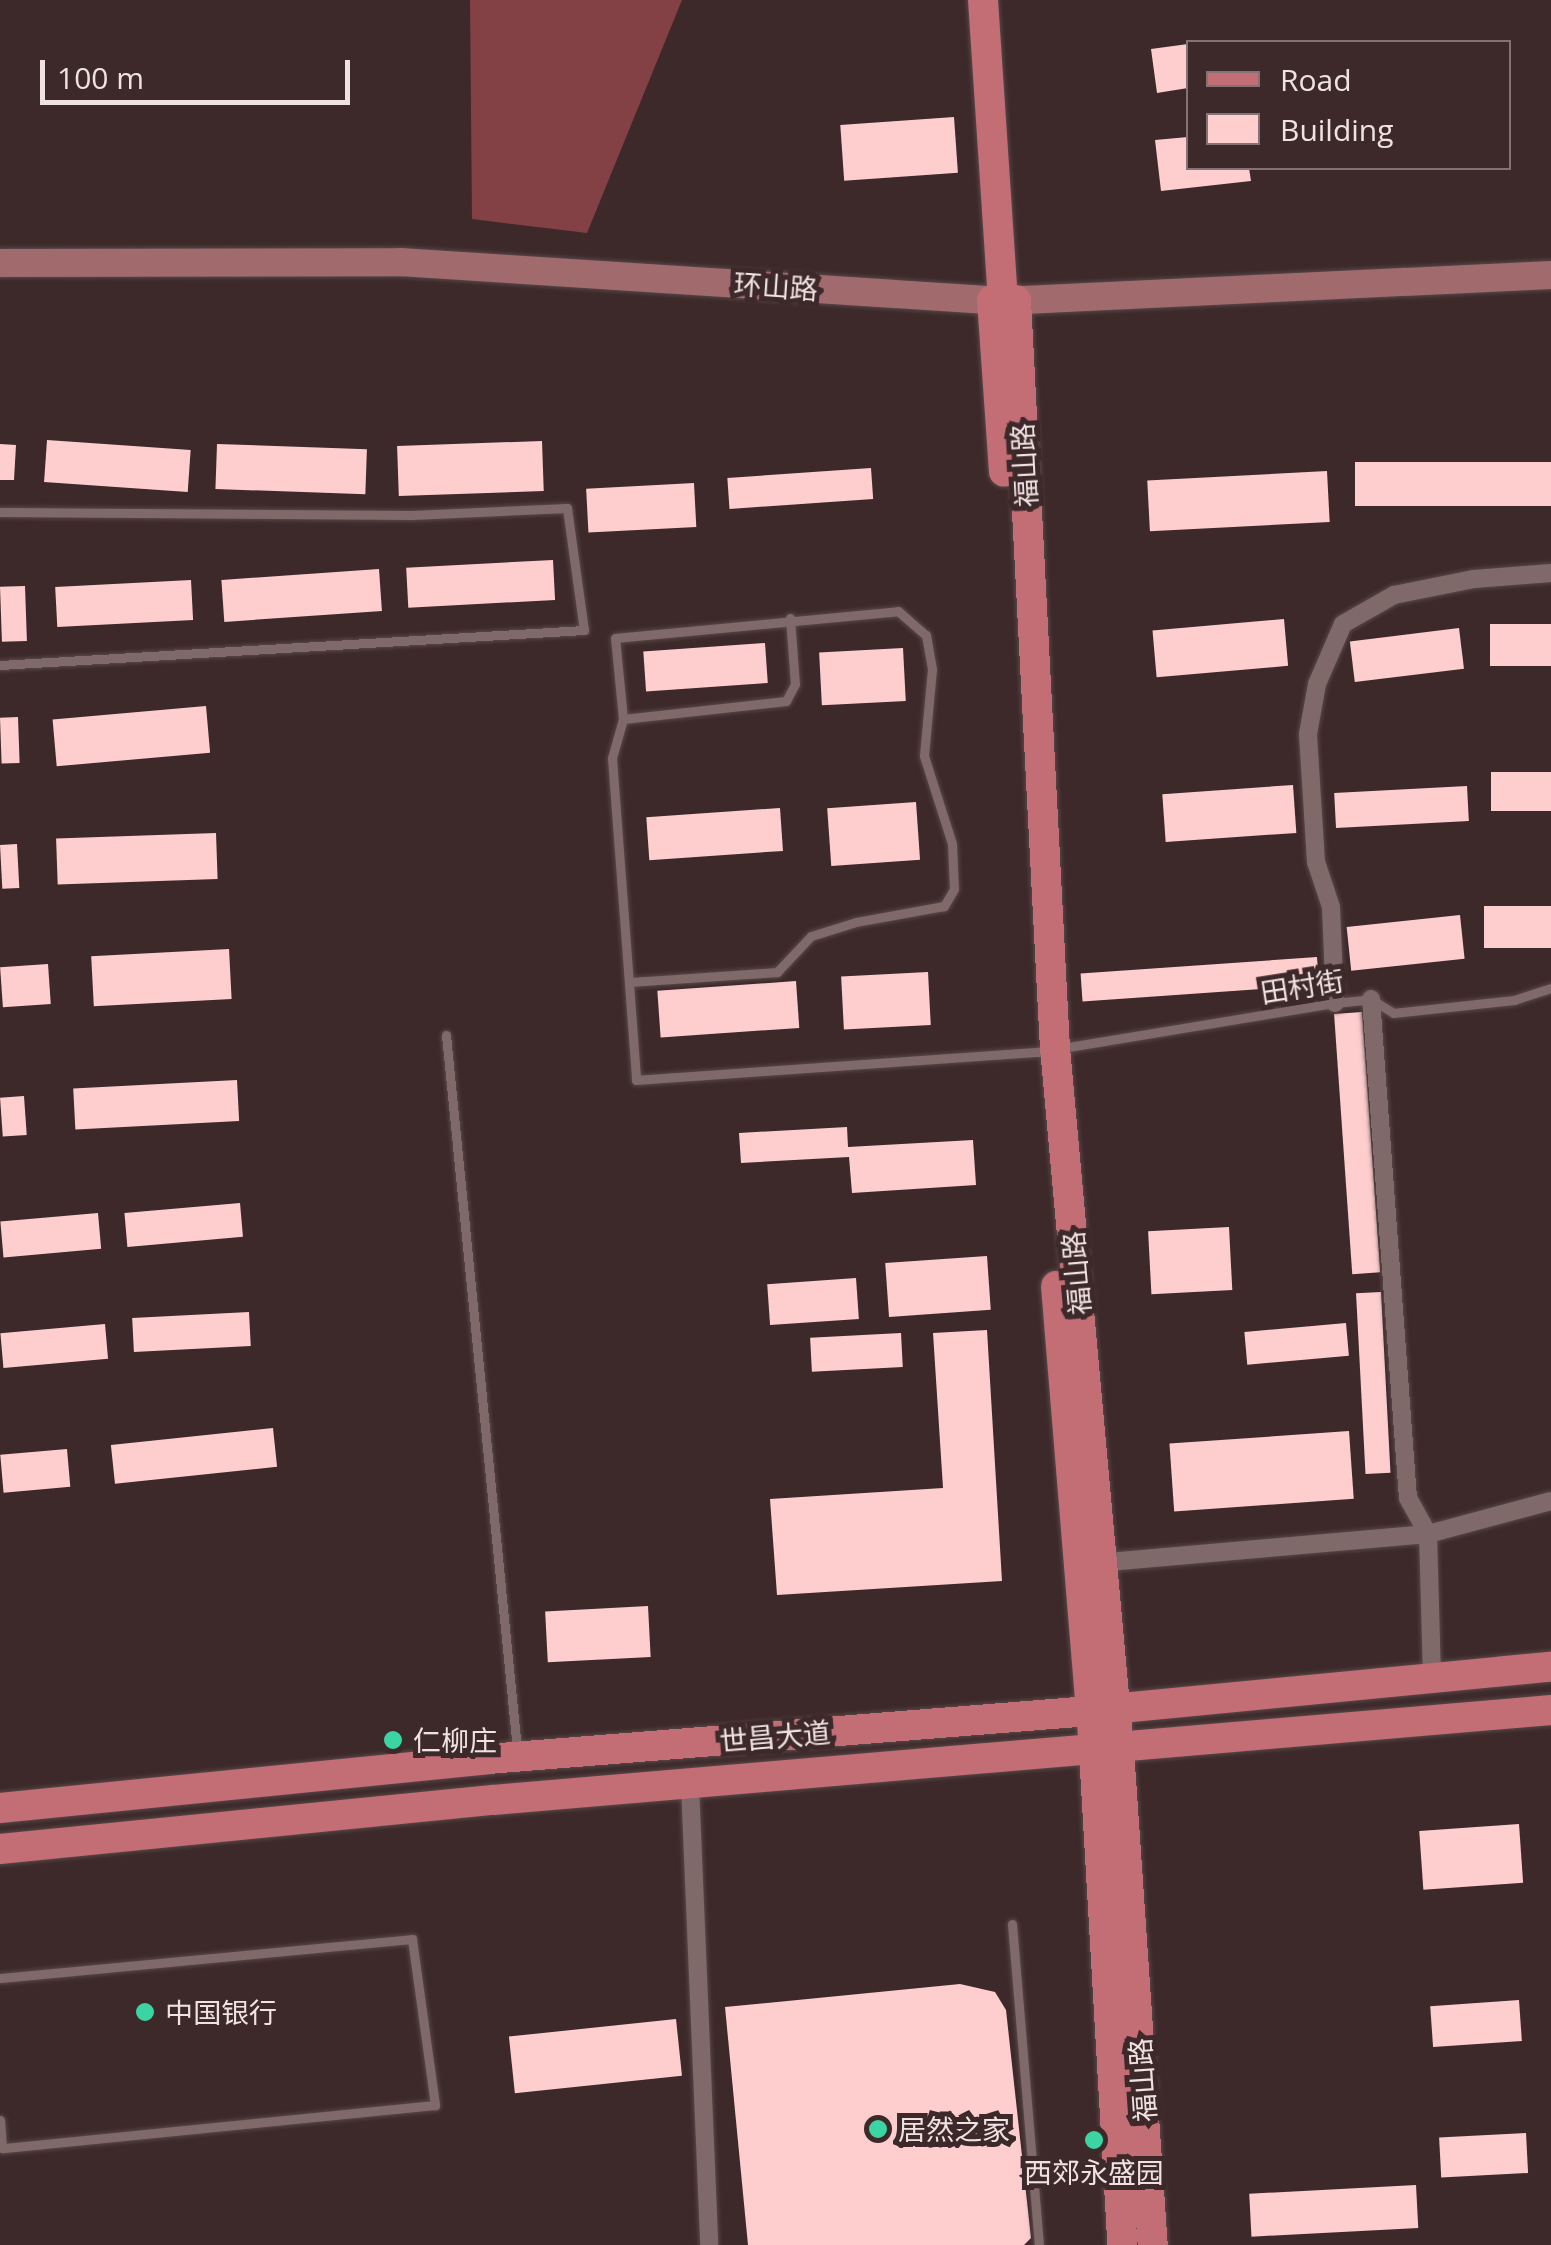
<!DOCTYPE html>
<html>
<head>
<meta charset="utf-8">
<style>
	body { margin:0 }
	#map { position:relative; width:1551px; height:2245px; overflow:hidden; background:#3d292a; font-family:"Open Sans","Noto Sans SC",sans-serif }
	div>[style] { position:absolute }
	[style*='--x'] { left:calc(var(--x)*1px); top:calc(var(--y)*1px); width:calc(var(--w)*1px); rotate:calc(var(--a)*1deg) }
	.forest>* { inset:0; background:#834146 }
	.building>* { inset:0; background:#fececf; transform-origin:0 0 }
	.roads { filter:drop-shadow(0 0 2px #584849) drop-shadow(0 0 2px #584849) }
	.service>* { height:9px; margin:-4.5px; padding:0 4.5px; transform-origin:4.5px; border-radius:4.5px; background:#806969 }
	.minor>* { height:18px; margin:-9px; padding:0 9px; transform-origin:9px; border-radius:9px; background:#806969 }
	.secondary>* { height:28px; margin:-14px; padding:0 14px; transform-origin:14px; border-radius:14px; background:#a16b6e }
	.primary>* { height:30px; margin:-15px; padding:0 15px; transform-origin:15px; border-radius:15px; background:#c36d74 }
	.dots>* { width:28px; height:28px; translate:-50% -50%; box-sizing:border-box; border:5px solid #3d292a; border-radius:50% }
	span { translate:-50% -50%; white-space:nowrap; text-align:center; line-height:1.15; -webkit-text-stroke:10px #3d292a; paint-order:stroke }
	.street-label { font-size:28px; color:#efe2e2 }
	.poi-label { font-size:28px; color:#efe2e2 }
	.left { translate:0 -50%; text-align:left }
	.legend { position:absolute; left:1186px; top:40px; width:325px; height:130px; box-sizing:border-box; background:#3d292a; border:2px solid #847374; margin:0; padding:12px 18px; list-style:none; font-size:30px; color:#efe2e2 }
	.legend li { display:flex; align-items:center; gap:20px; height:50px }
	.legend b { width:50px; border:2px solid #847374 }
	.scale { position:absolute; left:40px; top:60px; width:310px; height:45px; box-sizing:border-box; border:5px solid #efe2e2; border-top:0; padding-left:12px; font-size:30px; line-height:35px; white-space:nowrap; color:#efe2e2; -webkit-text-stroke:8px #3d292a; paint-order:stroke }
</style>
</head>
<body>
<div id="map">
	<div class="forest">
		<i style="clip-path:polygon(470px 0,682px 0,587px 233px,472px 219px)"></i>
	</div>
	<div class="building">
		<i style="clip-path:polygon(1188px 44px,1188px 88px,1157px 93px,1151px 49px)"></i>
		<i style="left:954px;top:117px;width:56px;height:114px;rotate:86deg"></i>
		<i style="clip-path:polygon(1188px 137px,1188px 168px,1249px 168px,1251px 181px,1161px 191px,1155px 140px)"></i>
		<i style="left:47px;top:440px;width:144px;height:42px;rotate:4deg"></i>
		<i style="left:542px;top:441px;width:50px;height:145px;rotate:88deg"></i>
		<i style="clip-path:polygon(0 444px,16px 445px,14px 480px,0 480px)"></i>
		<i style="left:217px;top:444px;width:150px;height:45px;rotate:2deg"></i>
		<i style="left:1551px;top:462px;width:44px;height:196px;rotate:90deg"></i>
		<i style="left:871px;top:468px;width:31px;height:144px;rotate:86deg"></i>
		<i style="left:1327px;top:471px;width:51px;height:180px;rotate:87deg"></i>
		<i style="left:694px;top:483px;width:44px;height:108px;rotate:87deg"></i>
		<i style="left:553px;top:560px;width:40px;height:147px;rotate:87deg"></i>
		<i style="left:379px;top:569px;width:42px;height:158px;rotate:86deg"></i>
		<i style="left:191px;top:580px;width:40px;height:136px;rotate:87deg"></i>
		<i style="left:25px;top:586px;width:55px;height:25px;rotate:88deg"></i>
		<i style="left:1284px;top:619px;width:47px;height:132px;rotate:85deg"></i>
		<i style="left:1551px;top:624px;width:42px;height:61px;rotate:90deg"></i>
		<i style="left:1459px;top:628px;width:41px;height:110px;rotate:83deg"></i>
		<i style="left:765px;top:643px;width:40px;height:122px;rotate:86deg"></i>
		<i style="left:903px;top:648px;width:53px;height:84px;rotate:87deg"></i>
		<i style="left:206px;top:706px;width:47px;height:154px;rotate:85deg"></i>
		<i style="left:18px;top:717px;width:46px;height:18px;rotate:88deg"></i>
		<i style="left:1551px;top:772px;width:39px;height:60px;rotate:90deg"></i>
		<i style="left:1293px;top:785px;width:48px;height:131px;rotate:86deg"></i>
		<i style="left:1467px;top:786px;width:35px;height:133px;rotate:87deg"></i>
		<i style="left:916px;top:802px;width:58px;height:89px;rotate:86deg"></i>
		<i style="left:780px;top:808px;width:43px;height:134px;rotate:86deg"></i>
		<i style="left:216px;top:833px;width:46px;height:160px;rotate:88deg"></i>
		<i style="left:17px;top:844px;width:44px;height:17px;rotate:87deg"></i>
		<i style="left:1551px;top:906px;width:42px;height:67px;rotate:90deg"></i>
		<i style="left:1460px;top:915px;width:44px;height:114px;rotate:84deg"></i>
		<i style="left:229px;top:949px;width:50px;height:138px;rotate:87deg"></i>
		<i style="left:1317px;top:957px;width:28px;height:237px;rotate:86deg"></i>
		<i style="left:48px;top:964px;width:40px;height:48px;rotate:86deg"></i>
		<i style="left:928px;top:972px;width:53px;height:87px;rotate:87deg"></i>
		<i style="left:796px;top:981px;width:47px;height:139px;rotate:86deg"></i>
		<i style="left:1362px;top:1012px;width:261px;height:28px;rotate:86deg"></i>
		<i style="left:237px;top:1080px;width:41px;height:164px;rotate:87deg"></i>
		<i style="left:24px;top:1096px;width:39px;height:24px;rotate:86deg"></i>
		<i style="clip-path:polygon(847px 1127px,848px 1147px,973px 1140px,976px 1185px,852px 1193px,849px 1157px,741px 1163px,739px 1133px)"></i>
		<i style="left:240px;top:1203px;width:34px;height:116px;rotate:85deg"></i>
		<i style="left:98px;top:1213px;width:36px;height:98px;rotate:85deg"></i>
		<i style="left:1229px;top:1227px;width:63px;height:81px;rotate:87deg"></i>
		<i style="left:987px;top:1256px;width:54px;height:102px;rotate:86deg"></i>
		<i style="left:856px;top:1278px;width:41px;height:89px;rotate:86deg"></i>
		<i style="left:1381px;top:1292px;width:181px;height:25px;rotate:87deg"></i>
		<i style="left:249px;top:1312px;width:34px;height:117px;rotate:87deg"></i>
		<i style="left:1346px;top:1323px;width:33px;height:102px;rotate:85deg"></i>
		<i style="left:105px;top:1324px;width:35px;height:105px;rotate:85deg"></i>
		<i style="clip-path:polygon(987px 1330px,1002px 1581px,777px 1595px,770px 1499px,943px 1488px,933px 1333px)"></i>
		<i style="left:901px;top:1333px;width:34px;height:91px;rotate:87deg"></i>
		<i style="left:273px;top:1428px;width:39px;height:163px;rotate:84deg"></i>
		<i style="left:1349px;top:1431px;width:68px;height:180px;rotate:86deg"></i>
		<i style="left:67px;top:1449px;width:38px;height:67px;rotate:85deg"></i>
		<i style="left:648px;top:1606px;width:51px;height:103px;rotate:87deg"></i>
		<i style="left:1519px;top:1824px;width:59px;height:100px;rotate:86deg"></i>
		<i style="clip-path:polygon(960px 1984px,995px 1992px,1006px 2010px,1031px 2238px,1024px 2245px,748px 2245px,725px 2007px)"></i>
		<i style="left:1519px;top:2000px;width:41px;height:89px;rotate:86deg"></i>
		<i style="left:676px;top:2019px;width:57px;height:168px;rotate:84deg"></i>
		<i style="left:1526px;top:2133px;width:40px;height:87px;rotate:87deg"></i>
		<i style="left:1416px;top:2185px;width:43px;height:167px;rotate:87deg"></i>
	</div>
	<div class="roads">
		<div class="service">
			<i style="--x:0;--y:512;--w:412;--a:0.4"></i>
			<i style="--x:412;--y:515;--w:155;--a:-2.6"></i>
			<i style="--x:567;--y:508;--w:123;--a:82.1"></i>
			<i style="--x:584;--y:630;--w:585;--a:176.57"></i>
			<i style="--x:790;--y:618;--w:66;--a:85.7"></i>
			<i style="--x:795;--y:684;--w:19;--a:118"></i>
			<i style="--x:786;--y:701;--w:164;--a:173.7"></i>
			<i style="--x:623;--y:719;--w:41;--a:105.8"></i>
			<i style="--x:612;--y:758;--w:323;--a:85.7"></i>
			<i style="--x:636;--y:1080;--w:403;--a:-4"></i>
			<i style="--x:1038;--y:1052;--w:301;--a:-9.4"></i>
			<i style="--x:1335;--y:1003;--w:36;--a:-6"></i>
			<i style="--x:1371;--y:999;--w:26;--a:32"></i>
			<i style="--x:1393;--y:1013;--w:122;--a:-6.1"></i>
			<i style="--x:1514;--y:1000;--w:39;--a:-18"></i>
			<i style="--x:623;--y:719;--w:81;--a:-95.6"></i>
			<i style="--x:615;--y:638;--w:284;--a:-5.4"></i>
			<i style="--x:898;--y:611;--w:37;--a:41"></i>
			<i style="--x:926;--y:635;--w:35;--a:80"></i>
			<i style="--x:932;--y:669;--w:87;--a:95.3"></i>
			<i style="--x:924;--y:756;--w:92;--a:72.3"></i>
			<i style="--x:952;--y:844;--w:45;--a:87.5"></i>
			<i style="--x:954;--y:889;--w:20;--a:120"></i>
			<i style="--x:944;--y:906;--w:89;--a:169.7"></i>
			<i style="--x:856;--y:922;--w:47;--a:162.7"></i>
			<i style="--x:811;--y:936;--w:50;--a:133.4"></i>
			<i style="--x:777;--y:972;--w:148;--a:176.1"></i>
			<i style="--x:446;--y:1035;--w:718;--a:84.32"></i>
			<i style="--x:1012;--y:1924;--w:322;--a:85.2"></i>
			<i style="--x:0;--y:1978;--w:414;--a:-5.4"></i>
			<i style="--x:412;--y:1939;--w:168;--a:82.1"></i>
			<i style="--x:435;--y:2105;--w:435;--a:174.3"></i>
			<i style="--x:2;--y:2148;--w:28;--a:-94"></i>
		</div>
		<div class="minor">
			<i style="--x:1371;--y:999;--w:500;--a:85.76"></i>
			<i style="--x:1408;--y:1498;--w:41;--a:60.9"></i>
			<i style="--x:1428;--y:1534;--w:144;--a:88.4"></i>
			<i style="--x:1335;--y:1003;--w:96;--a:-92.4"></i>
			<i style="--x:1331;--y:907;--w:47;--a:-108.4"></i>
			<i style="--x:1316;--y:862;--w:128;--a:-93.6"></i>
			<i style="--x:1308;--y:734;--w:51;--a:-79.8"></i>
			<i style="--x:1317;--y:684;--w:65;--a:-66.6"></i>
			<i style="--x:1343;--y:624;--w:59;--a:-29.6"></i>
			<i style="--x:1394;--y:595;--w:82;--a:-11.3"></i>
			<i style="--x:1474;--y:579;--w:77;--a:-4.5"></i>
			<i style="--x:1097;--y:1563;--w:332;--a:-5"></i>
			<i style="--x:1428;--y:1534;--w:127;--a:-15"></i>
			<i style="--x:690;--y:1785;--w:460;--a:87.6"></i>
		</div>
		<div class="secondary">
			<i style="--x:0;--y:263;--w:400;--a:-0.1"></i>
			<i style="--x:400;--y:262;--w:604;--a:3.7"></i>
			<i style="--x:1003;--y:301;--w:549;--a:-2.72"></i>
		</div>
		<div class="primary">
			<i style="--x:983;--y:0;--w:302;--a:86.2"></i>
			<i style="--x:992;--y:300;--w:172;--a:86"></i>
			<i style="--x:1016;--y:300;--w:749;--a:87.02"></i>
			<i style="--x:1055;--y:1048;--w:705;--a:84.79"></i>
			<i style="--x:1119;--y:1750;--w:496;--a:86.1"></i>
			<i style="--x:1056;--y:1286;--w:468;--a:85.3"></i>
			<i style="--x:1094;--y:1752;--w:494;--a:86.7"></i>
			<i style="--x:0;--y:1808;--w:490;--a:-5.7"></i>
			<i style="--x:488;--y:1759;--w:604;--a:-4.56"></i>
			<i style="--x:1090;--y:1711;--w:463;--a:-5.5"></i>
			<i style="--x:0;--y:1849;--w:495;--a:-5.7"></i>
			<i style="--x:493;--y:1800;--w:1062;--a:-4.86"></i>
		</div>
	</div>
	<div class="dots">
		<i style="left:393px;top:1740px;background:#3dd4a3"></i>
		<i style="left:145px;top:2012px;background:#3dd4a3"></i>
		<i style="left:878px;top:2129px;background:#3dd4a3"></i>
		<i style="left:1094px;top:2140px;background:#3dd4a3"></i>
	</div>
	<div class="street-label">
		<span style="left:776px;top:286px;rotate:4deg">环山路</span>
		<span style="left:1024px;top:465px;rotate:-93deg">福山路</span>
		<span style="left:1302px;top:986px;rotate:-9deg">田村街</span>
		<span style="left:1076px;top:1273px;rotate:-95deg">福山路</span>
		<span style="left:775px;top:1736px;rotate:-5deg">世昌大道</span>
		<span style="left:1142px;top:2080px;rotate:-94deg">福山路</span>
	</div>
	<div class="poi-label">
		<span class="left" style="left:413px;top:1740px">仁柳庄</span>
		<span class="left" style="left:165px;top:2012px">中国银行</span>
		<span class="left" style="left:898px;top:2129px">居然之家</span>
		<span style="left:1094px;top:2172px">西郊永盛园</span>
	</div>
	<ul class="legend">
	<li><b style="height:12px;background:#c36d74"></b>Road</li>
	<li><b style="height:28px;background:#fececf"></b>Building</li>
	</ul>
	<div class="scale">100 m</div>
</div>
</body>
</html>
